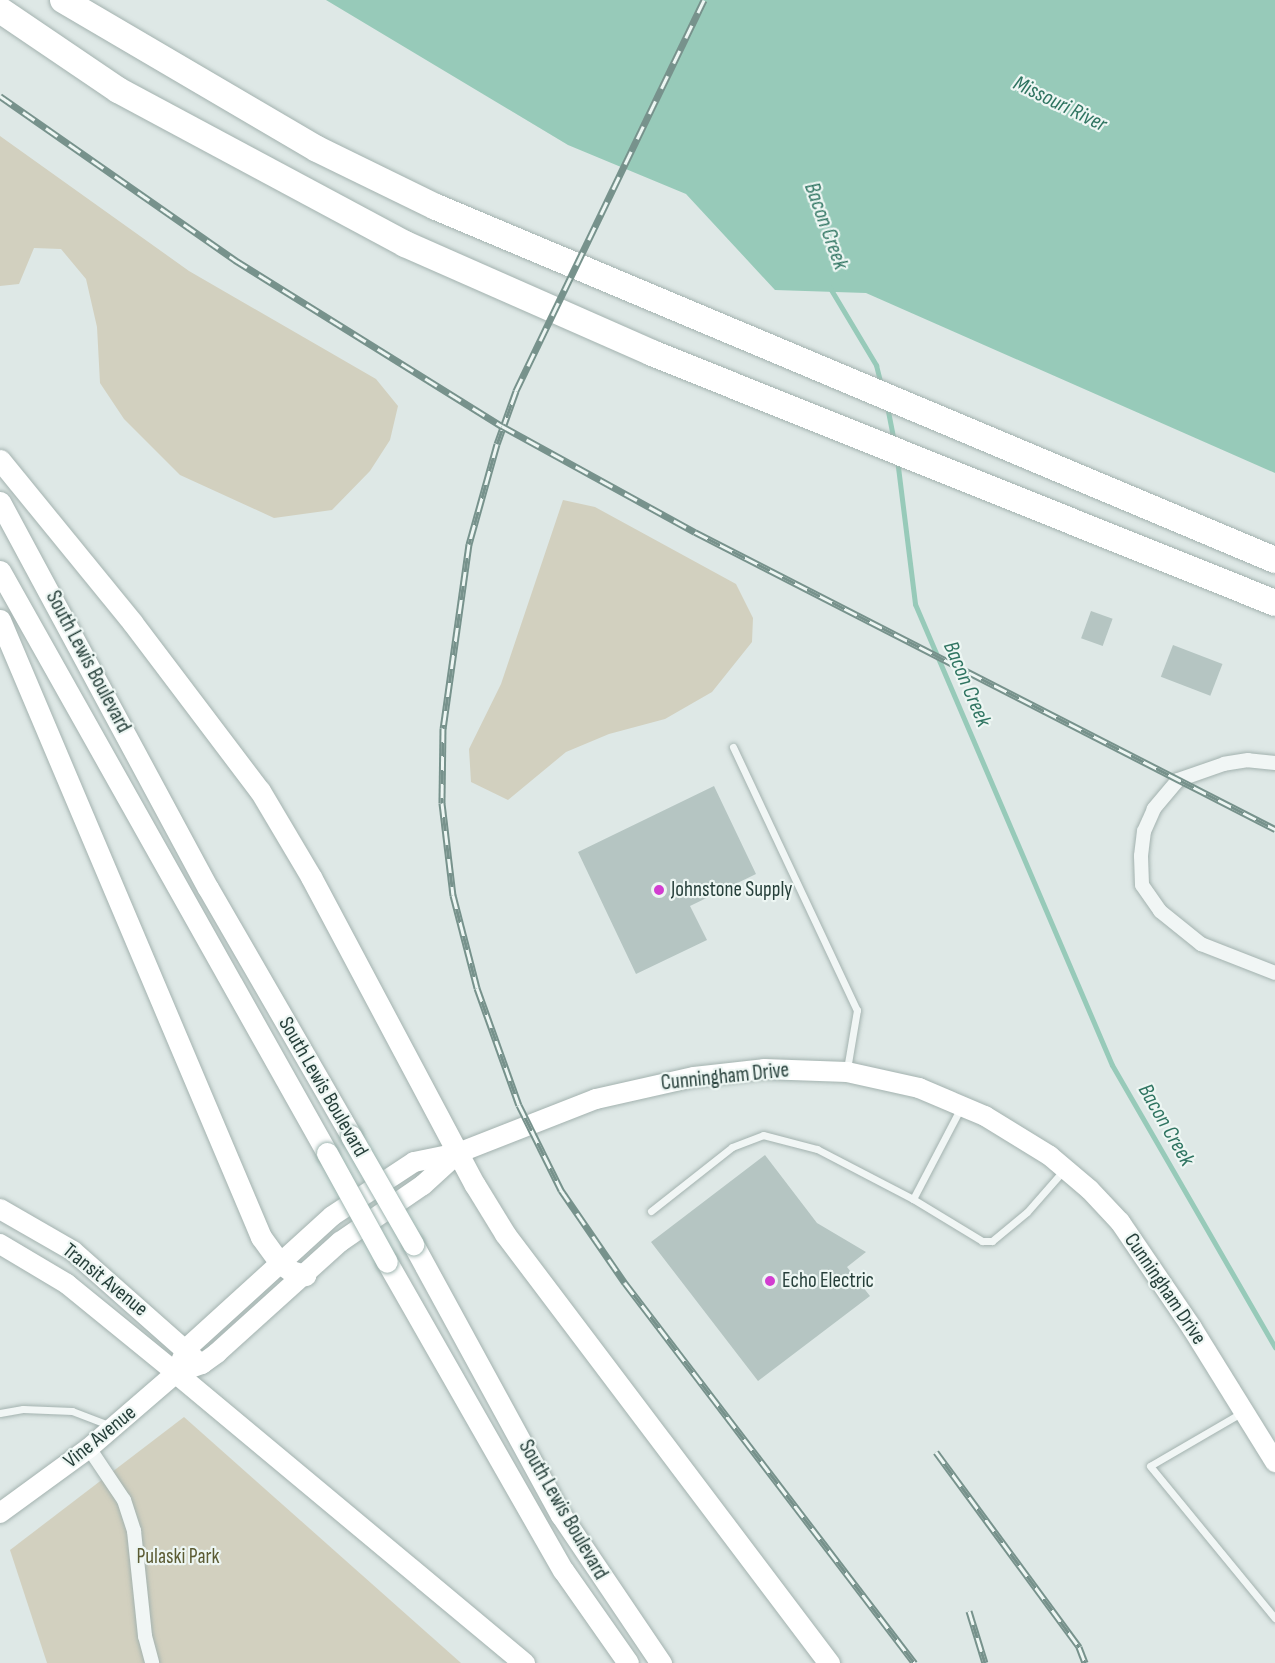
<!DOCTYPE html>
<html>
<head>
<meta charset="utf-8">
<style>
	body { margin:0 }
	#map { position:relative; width:1275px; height:1663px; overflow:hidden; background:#dee8e6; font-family:"Sofia Sans Condensed",sans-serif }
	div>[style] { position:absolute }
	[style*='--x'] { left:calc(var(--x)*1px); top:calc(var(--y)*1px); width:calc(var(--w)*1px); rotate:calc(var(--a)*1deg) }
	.green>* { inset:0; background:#d2d0bf }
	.water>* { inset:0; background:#97cab9 }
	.stream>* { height:5px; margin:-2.5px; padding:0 2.5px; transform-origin:2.5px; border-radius:2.5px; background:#97cab9 }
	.building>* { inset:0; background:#b5c5c2; transform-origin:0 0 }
	.roads { filter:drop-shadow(0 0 2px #a3b2af) drop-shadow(0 0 2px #a3b2af) }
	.lane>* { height:7px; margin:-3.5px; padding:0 3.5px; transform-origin:3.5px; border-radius:3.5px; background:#f1f6f5 }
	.street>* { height:14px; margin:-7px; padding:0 7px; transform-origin:7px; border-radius:7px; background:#f1f6f5 }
	.secondary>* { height:20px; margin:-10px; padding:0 10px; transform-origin:10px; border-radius:10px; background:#fff }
	.primary>* { height:21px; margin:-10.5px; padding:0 10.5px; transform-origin:10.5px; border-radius:10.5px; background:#fff }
	.highway>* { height:26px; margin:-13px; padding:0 13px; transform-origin:13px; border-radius:13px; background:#fff }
	.rail>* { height:7px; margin-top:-3.5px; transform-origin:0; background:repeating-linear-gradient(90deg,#edf6f3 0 14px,#77928c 0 28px); box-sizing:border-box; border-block:2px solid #77928c }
	.bridges { filter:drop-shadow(0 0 2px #9db4af) drop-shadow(0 0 2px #9db4af) }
	.primary-bridge>* { height:21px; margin:-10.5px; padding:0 10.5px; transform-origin:10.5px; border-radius:10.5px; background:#fff }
	.dots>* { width:16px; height:16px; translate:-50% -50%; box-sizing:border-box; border:3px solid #edf6f3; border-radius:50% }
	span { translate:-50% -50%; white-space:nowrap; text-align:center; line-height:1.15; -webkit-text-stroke:4.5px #edf6f3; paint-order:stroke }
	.street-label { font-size:21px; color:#263f3a }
	.poi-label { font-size:21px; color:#263f3a }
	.left { translate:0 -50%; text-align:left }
	.park-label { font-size:21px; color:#5b5b33 }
	.water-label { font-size:22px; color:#2f7461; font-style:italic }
</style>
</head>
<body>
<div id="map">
	<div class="green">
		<i style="clip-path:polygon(0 136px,189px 271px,376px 379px,398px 406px,390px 440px,370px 471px,332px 510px,274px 518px,180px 475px,124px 419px,100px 383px,97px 327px,86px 279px,61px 249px,34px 248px,19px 284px,0 286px)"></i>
		<i style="clip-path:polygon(563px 500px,595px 507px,736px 584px,753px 618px,752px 642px,712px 692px,665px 719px,609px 734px,566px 752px,508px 800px,471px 782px,469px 749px,501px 684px)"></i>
		<i style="clip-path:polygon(184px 1417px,461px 1663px,47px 1663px,10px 1550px)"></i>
	</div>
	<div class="water">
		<i style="clip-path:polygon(326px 0,1275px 0,1275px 473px,866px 293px,775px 290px,686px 194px,568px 145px)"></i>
	</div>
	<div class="stream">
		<i style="--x:830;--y:288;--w:90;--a:59.1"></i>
		<i style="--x:876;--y:365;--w:21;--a:76"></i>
		<i style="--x:887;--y:406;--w:36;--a:79"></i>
		<i style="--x:897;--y:459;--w:146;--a:82.9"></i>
		<i style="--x:915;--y:604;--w:501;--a:66.86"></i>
		<i style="--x:1112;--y:1065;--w:326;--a:60"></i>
	</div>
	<div class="building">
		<i style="left:1091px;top:611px;width:23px;height:29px;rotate:20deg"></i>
		<i style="left:1173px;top:645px;width:53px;height:34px;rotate:21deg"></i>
		<i style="clip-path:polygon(714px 786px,756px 874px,690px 906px,707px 940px,636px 974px,578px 852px)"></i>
		<i style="clip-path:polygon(765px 1155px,817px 1223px,866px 1252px,847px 1267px,870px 1296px,758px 1381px,651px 1242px)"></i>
	</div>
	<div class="roads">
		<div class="lane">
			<i style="--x:733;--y:747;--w:291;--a:64.8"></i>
			<i style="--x:857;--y:1010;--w:60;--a:99.6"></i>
			<i style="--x:913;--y:1199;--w:102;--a:-62.4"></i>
			<i style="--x:651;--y:1211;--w:103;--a:-38.3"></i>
			<i style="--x:732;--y:1147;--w:33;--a:-21"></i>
			<i style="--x:763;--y:1135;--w:56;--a:14.5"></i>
			<i style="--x:817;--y:1149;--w:108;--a:27.5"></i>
			<i style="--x:913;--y:1199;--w:81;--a:31.3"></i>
			<i style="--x:982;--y:1241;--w:10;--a:0"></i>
			<i style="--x:992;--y:1241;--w:45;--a:-39.6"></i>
			<i style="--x:1027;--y:1212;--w:55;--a:-48.7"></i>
			<i style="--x:0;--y:1413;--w:23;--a:-10"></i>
			<i style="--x:23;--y:1409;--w:49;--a:2.3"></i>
			<i style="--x:72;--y:1411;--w:42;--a:21"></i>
			<i style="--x:1241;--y:1413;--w:105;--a:149.8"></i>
			<i style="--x:1150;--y:1466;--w:197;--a:50.6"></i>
		</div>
		<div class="street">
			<i style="--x:1275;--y:763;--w:27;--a:-174"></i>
			<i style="--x:1248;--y:760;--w:24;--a:171"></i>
			<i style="--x:1224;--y:764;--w:49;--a:160.8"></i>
			<i style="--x:1178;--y:780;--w:38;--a:130"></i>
			<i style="--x:1154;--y:809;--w:24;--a:114"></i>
			<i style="--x:1144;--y:831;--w:25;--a:97"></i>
			<i style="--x:1141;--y:856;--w:29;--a:88"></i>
			<i style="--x:1142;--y:885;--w:32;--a:55"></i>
			<i style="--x:1160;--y:911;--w:53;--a:38.8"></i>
			<i style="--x:1201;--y:944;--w:79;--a:21.4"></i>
			<i style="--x:89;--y:1448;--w:63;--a:56.1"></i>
			<i style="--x:124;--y:1500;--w:33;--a:72"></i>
			<i style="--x:134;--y:1531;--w:106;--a:84"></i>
			<i style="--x:145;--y:1636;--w:28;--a:75"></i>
		</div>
		<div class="secondary">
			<i style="--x:0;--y:1209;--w:84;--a:29.9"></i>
			<i style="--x:73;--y:1251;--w:163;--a:41.5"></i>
			<i style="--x:0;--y:1244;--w:78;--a:30.8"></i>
			<i style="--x:67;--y:1284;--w:141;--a:39.2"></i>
			<i style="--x:176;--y:1373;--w:26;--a:-67"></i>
			<i style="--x:186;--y:1349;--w:197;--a:-42.3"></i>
			<i style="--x:332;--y:1216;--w:98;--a:-33.4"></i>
			<i style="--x:414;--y:1162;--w:45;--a:-11.6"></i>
			<i style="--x:0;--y:1513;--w:110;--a:-36.1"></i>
			<i style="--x:89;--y:1448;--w:115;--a:-40.8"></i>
			<i style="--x:176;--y:1373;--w:28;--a:-19"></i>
			<i style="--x:202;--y:1364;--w:19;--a:-36"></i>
			<i style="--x:217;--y:1353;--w:166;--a:-42.1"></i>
			<i style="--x:340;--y:1242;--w:101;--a:-34.5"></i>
			<i style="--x:423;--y:1185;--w:47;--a:-42.4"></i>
			<i style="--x:458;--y:1153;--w:148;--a:-21.4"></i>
			<i style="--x:596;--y:1099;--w:100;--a:-12.7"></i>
			<i style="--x:694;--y:1077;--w:70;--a:-6.5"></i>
			<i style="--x:764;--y:1069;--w:83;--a:2.1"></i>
			<i style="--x:847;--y:1072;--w:74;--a:12.5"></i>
			<i style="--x:919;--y:1088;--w:72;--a:23"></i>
			<i style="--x:985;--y:1116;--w:76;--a:31.6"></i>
			<i style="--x:1050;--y:1156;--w:52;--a:40.4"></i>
			<i style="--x:1090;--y:1190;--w:44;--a:46.8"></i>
			<i style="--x:1120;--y:1222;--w:128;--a:55.8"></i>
			<i style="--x:1192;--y:1328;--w:158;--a:58.2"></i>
		</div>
		<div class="primary">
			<i style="--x:0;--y:460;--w:209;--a:50.8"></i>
			<i style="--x:132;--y:622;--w:212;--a:52.9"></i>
			<i style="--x:260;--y:791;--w:100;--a:59.3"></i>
			<i style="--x:311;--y:877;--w:349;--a:62"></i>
			<i style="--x:475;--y:1185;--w:57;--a:58.5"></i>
			<i style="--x:505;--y:1234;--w:538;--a:52.94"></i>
			<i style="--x:0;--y:502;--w:438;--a:61.7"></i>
			<i style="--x:208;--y:888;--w:286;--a:60"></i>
			<i style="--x:0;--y:571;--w:668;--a:60.67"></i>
			<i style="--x:0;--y:620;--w:670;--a:67.07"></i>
			<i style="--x:261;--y:1237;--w:32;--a:54"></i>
			<i style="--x:280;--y:1263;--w:14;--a:36"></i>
			<i style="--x:291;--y:1271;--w:15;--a:16"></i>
			<i style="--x:413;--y:1244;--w:309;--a:61.4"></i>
			<i style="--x:561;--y:1515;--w:179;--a:56"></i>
			<i style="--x:387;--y:1262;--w:355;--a:60.3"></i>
			<i style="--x:563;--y:1570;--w:113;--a:55"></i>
			<i style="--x:176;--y:1373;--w:453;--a:39.8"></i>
		</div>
		<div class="highway">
			<i style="--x:63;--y:0;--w:294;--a:30.4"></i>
			<i style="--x:317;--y:149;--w:132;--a:26"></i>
			<i style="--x:436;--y:207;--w:910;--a:22.82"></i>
			<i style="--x:0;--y:10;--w:143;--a:34.1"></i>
			<i style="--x:118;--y:90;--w:326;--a:28.2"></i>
			<i style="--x:405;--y:244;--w:270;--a:23.8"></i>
			<i style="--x:652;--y:353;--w:671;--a:21.86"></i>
		</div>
	</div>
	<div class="rail">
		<i style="--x:704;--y:0;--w:434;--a:115.7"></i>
		<i style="--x:516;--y:391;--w:56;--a:109.7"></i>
		<i style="--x:497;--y:444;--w:104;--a:105.6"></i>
		<i style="--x:469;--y:544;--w:186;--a:98"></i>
		<i style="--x:443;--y:728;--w:75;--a:90.8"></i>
		<i style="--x:442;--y:803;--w:93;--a:83.2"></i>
		<i style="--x:453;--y:895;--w:96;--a:75.5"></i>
		<i style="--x:477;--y:988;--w:124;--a:70.3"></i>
		<i style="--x:519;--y:1105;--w:95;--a:63.7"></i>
		<i style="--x:561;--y:1190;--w:113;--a:55.5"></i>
		<i style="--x:625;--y:1283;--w:478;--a:52.7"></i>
		<i style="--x:0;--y:96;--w:287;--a:34.9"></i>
		<i style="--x:235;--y:260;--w:314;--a:31.9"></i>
		<i style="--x:502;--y:426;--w:220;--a:28.8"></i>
		<i style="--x:695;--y:532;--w:652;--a:27.12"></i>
		<i style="--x:936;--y:1452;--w:242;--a:53.7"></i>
		<i style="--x:1079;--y:1647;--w:17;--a:69"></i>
		<i style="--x:969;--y:1611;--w:54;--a:72.9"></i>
	</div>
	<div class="bridges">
		<div class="primary-bridge">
			<i style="--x:351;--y:1136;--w:125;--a:60.1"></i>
			<i style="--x:327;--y:1153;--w:124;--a:61.2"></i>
		</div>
	</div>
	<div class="dots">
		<i style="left:659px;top:890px;background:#d23dd0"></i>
		<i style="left:770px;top:1281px;background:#d23dd0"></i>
	</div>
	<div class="street-label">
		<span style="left:88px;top:662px;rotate:62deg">South Lewis Boulevard</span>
		<span style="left:725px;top:1077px;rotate:-6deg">Cunningham Drive</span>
		<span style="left:323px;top:1087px;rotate:60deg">South Lewis Boulevard</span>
		<span style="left:105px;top:1280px;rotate:39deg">Transit Avenue</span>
		<span style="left:1165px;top:1289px;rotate:56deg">Cunningham Drive</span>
		<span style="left:100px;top:1437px;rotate:-39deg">Vine Avenue</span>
		<span style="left:563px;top:1510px;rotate:60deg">South Lewis Boulevard</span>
	</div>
	<div class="poi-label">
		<span class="left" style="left:671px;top:890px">Johnstone Supply</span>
		<span class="left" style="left:782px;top:1281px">Echo Electric</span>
	</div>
	<div class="park-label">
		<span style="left:178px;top:1557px">Pulaski Park</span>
	</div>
	<div class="water-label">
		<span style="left:1060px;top:104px;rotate:26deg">Missouri River</span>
		<span style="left:826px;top:226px;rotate:70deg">Bacon Creek</span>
		<span style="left:967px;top:684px;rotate:67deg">Bacon Creek</span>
		<span style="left:1166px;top:1125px;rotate:60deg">Bacon Creek</span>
	</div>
</div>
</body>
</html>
